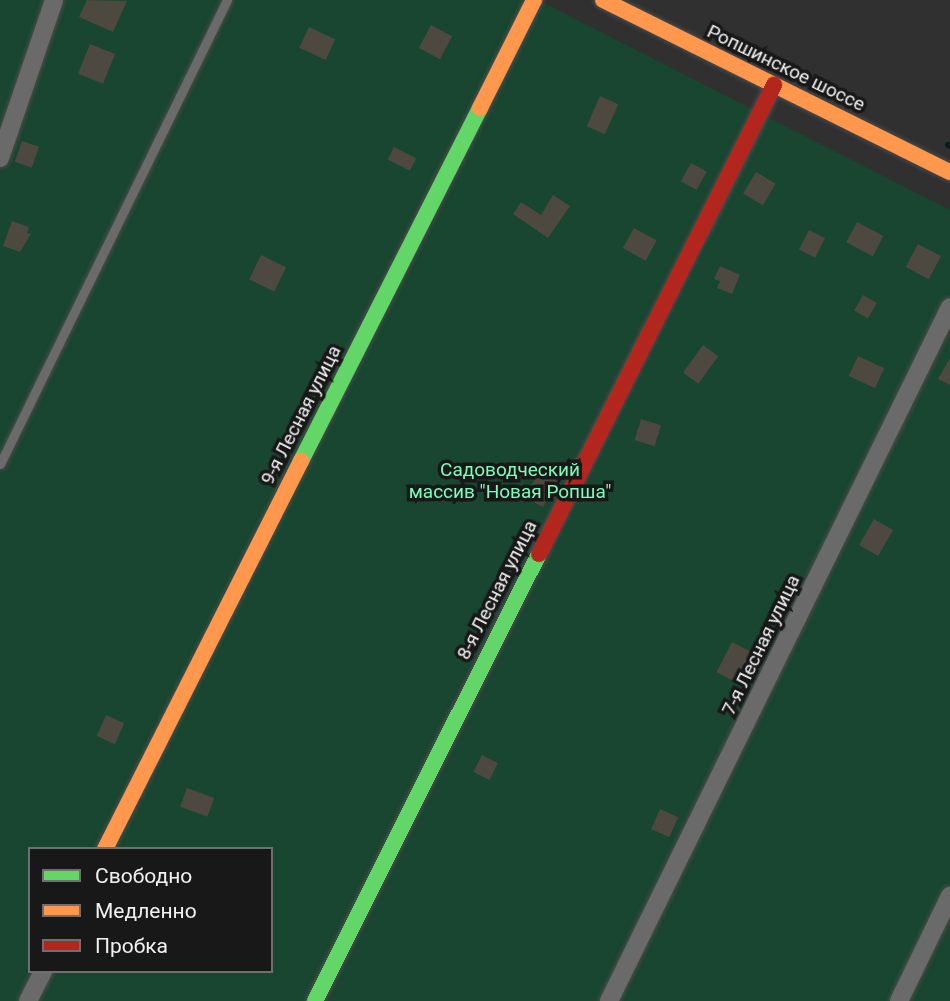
<!DOCTYPE html>
<html>
<head>
<meta charset="utf-8">
<style>
	body { margin:0 }
	#map { position:relative; width:950px; height:1001px; overflow:hidden; background:#303030; font-family:Roboto,sans-serif }
	div>[style] { position:absolute }
	[style*='--x'] { left:calc(var(--x)*1px); top:calc(var(--y)*1px); width:calc(var(--w)*1px); rotate:calc(var(--a)*1deg) }
	.green>* { inset:0; background:#184630 }
	.stream>* { height:6px; margin:-3px; padding:0 3px; transform-origin:3px; border-radius:3px; background:#0b1b1b }
	.building>* { inset:0; background:#4d4840; transform-origin:0 0 }
	.roads { filter:drop-shadow(0 0 2px #4c4c4c) drop-shadow(0 0 2px #4c4c4c) }
	.lane>* { height:9px; margin:-4.5px; padding:0 4.5px; transform-origin:4.5px; border-radius:4.5px; background:#6a6a6a }
	.street>* { height:18px; margin:-9px; padding:0 9px; transform-origin:9px; border-radius:9px; background:#6a6a6a }
	.fast>* { height:16px; margin:-8px; padding:0 8px; transform-origin:8px; border-radius:8px; background:#63d668 }
	.slow>* { height:16px; margin:-8px; padding:0 8px; transform-origin:8px; border-radius:8px; background:#ff974d }
	.jam>* { height:16px; margin:-8px; padding:0 8px; transform-origin:8px; border-radius:8px; background:#b3261e }
	span { translate:-50% -50%; white-space:nowrap; text-align:center; line-height:1.15; -webkit-text-stroke:7px #191818; paint-order:stroke }
	.street-label { font-size:19px; color:#f2f1f2 }
	.park-label { font-size:19px; color:#79ffbb }
	.legend { position:absolute; left:28px; top:847px; width:245px; height:126px; box-sizing:border-box; background:#191818; border:2px solid #706f6f; margin:0; padding:9px 12px; list-style:none; font-size:21px; color:#f2f1f2 }
	.legend li { display:flex; align-items:center; gap:14px; height:35px }
	.legend b { width:35px; border:2px solid #706f6f }
</style>
</head>
<body>
<div id="map">
	<div class="green">
		<i style="clip-path:polygon(evenodd,0 0,538px 0,950px 210px,950px 1001px,0 1001px,0 0,30px 849px,271px 849px,271px 971px,30px 971px,30px 849px)"></i>
	</div>
	<div class="stream">
		<i style="--x:948;--y:145;--w:2;--a:27"></i>
	</div>
	<div class="building">
		<i style="clip-path:polygon(87px 0,127px 1px,113px 32px,79px 17px)"></i>
		<i style="left:431px;top:25px;width:24px;height:26px;rotate:28deg"></i>
		<i style="left:309px;top:27px;width:29px;height:23px;rotate:25deg"></i>
		<i style="left:90px;top:44px;width:27px;height:32px;rotate:22deg"></i>
		<i style="left:600px;top:96px;width:20px;height:33px;rotate:24deg"></i>
		<i style="left:22px;top:141px;width:18px;height:22px;rotate:19deg"></i>
		<i style="left:394px;top:147px;width:25px;height:14px;rotate:27deg"></i>
		<i style="left:691px;top:163px;width:18px;height:21px;rotate:29deg"></i>
		<i style="left:756px;top:172px;width:23px;height:25px;rotate:31deg"></i>
		<i style="clip-path:polygon(553px 195px,570px 206px,548px 238px,513px 214px,521px 202px,541px 215px)"></i>
		<i style="clip-path:polygon(12px 221px,29px 227px,27px 233px,31px 234px,20px 252px,3px 246px)"></i>
		<i style="left:857px;top:222px;width:30px;height:23px;rotate:28deg"></i>
		<i style="left:634px;top:228px;width:26px;height:23px;rotate:29deg"></i>
		<i style="left:809px;top:230px;width:18px;height:22px;rotate:27deg"></i>
		<i style="left:918px;top:244px;width:26px;height:26px;rotate:28deg"></i>
		<i style="left:261px;top:255px;width:28px;height:27px;rotate:26deg"></i>
		<i style="clip-path:polygon(720px 266px,740px 275px,732px 294px,717px 288px,720px 281px,714px 279px)"></i>
		<i style="left:863px;top:295px;width:16px;height:18px;rotate:30deg"></i>
		<i style="left:703px;top:345px;width:19px;height:34px;rotate:36deg"></i>
		<i style="left:858px;top:356px;width:29px;height:22px;rotate:25deg"></i>
		<i style="clip-path:polygon(950px 358px,950px 385px,938px 379px)"></i>
		<i style="left:641px;top:419px;width:21px;height:22px;rotate:17deg"></i>
		<i style="left:542px;top:465px;width:20px;height:37px;rotate:27deg"></i>
		<i style="left:874px;top:519px;width:22px;height:30px;rotate:30deg"></i>
		<i style="left:732px;top:642px;width:22px;height:34px;rotate:27deg"></i>
		<i style="left:106px;top:715px;width:20px;height:23px;rotate:24deg"></i>
		<i style="left:482px;top:755px;width:18px;height:19px;rotate:27deg"></i>
		<i style="left:187px;top:788px;width:29px;height:20px;rotate:20deg"></i>
		<i style="left:660px;top:809px;width:20px;height:22px;rotate:24deg"></i>
	</div>
	<div class="roads">
		<div class="lane">
			<i style="--x:0;--y:464;--w:517;--a:-63.93"></i>
		</div>
		<div class="street">
			<i style="--x:0;--y:158;--w:167;--a:-71.1"></i>
			<i style="--x:28;--y:1001;--w:34;--a:-63"></i>
			<i style="--x:609;--y:1001;--w:773;--a:-63.83"></i>
			<i style="--x:899;--y:1001;--w:117;--a:-64.1"></i>
		</div>
		<div class="fast">
			<i style="--x:301;--y:461;--w:396;--a:-63.1"></i>
			<i style="--x:315;--y:1001;--w:500;--a:-63.4"></i>
		</div>
		<div class="slow">
			<i style="--x:603;--y:0;--w:387;--a:26.4"></i>
			<i style="--x:480;--y:108;--w:121;--a:-63.4"></i>
			<i style="--x:105;--y:849;--w:435;--a:-63.2"></i>
		</div>
		<div class="jam">
			<i style="--x:539;--y:554;--w:525;--a:-63.39"></i>
		</div>
	</div>
	<div class="street-label">
		<span style="left:786px;top:68px;rotate:26deg">Ропшинское шоссе</span>
		<span style="left:301px;top:415px;rotate:-63deg">9-я Лесная улица</span>
		<span style="left:497px;top:590px;rotate:-63deg">8-я Лесная улица</span>
		<span style="left:761px;top:645px;rotate:-64deg">7-я Лесная улица</span>
	</div>
	<div class="park-label">
		<span style="left:510px;top:481px">Садоводческий<br>массив "Новая Ропша"</span>
	</div>
	<ul class="legend">
	<li><b style="height:9px;background:#63d668"></b>Свободно</li>
	<li><b style="height:9px;background:#ff974d"></b>Медленно</li>
	<li><b style="height:9px;background:#b3261e"></b>Пробка</li>
	</ul>
</div>
</body>
</html>
